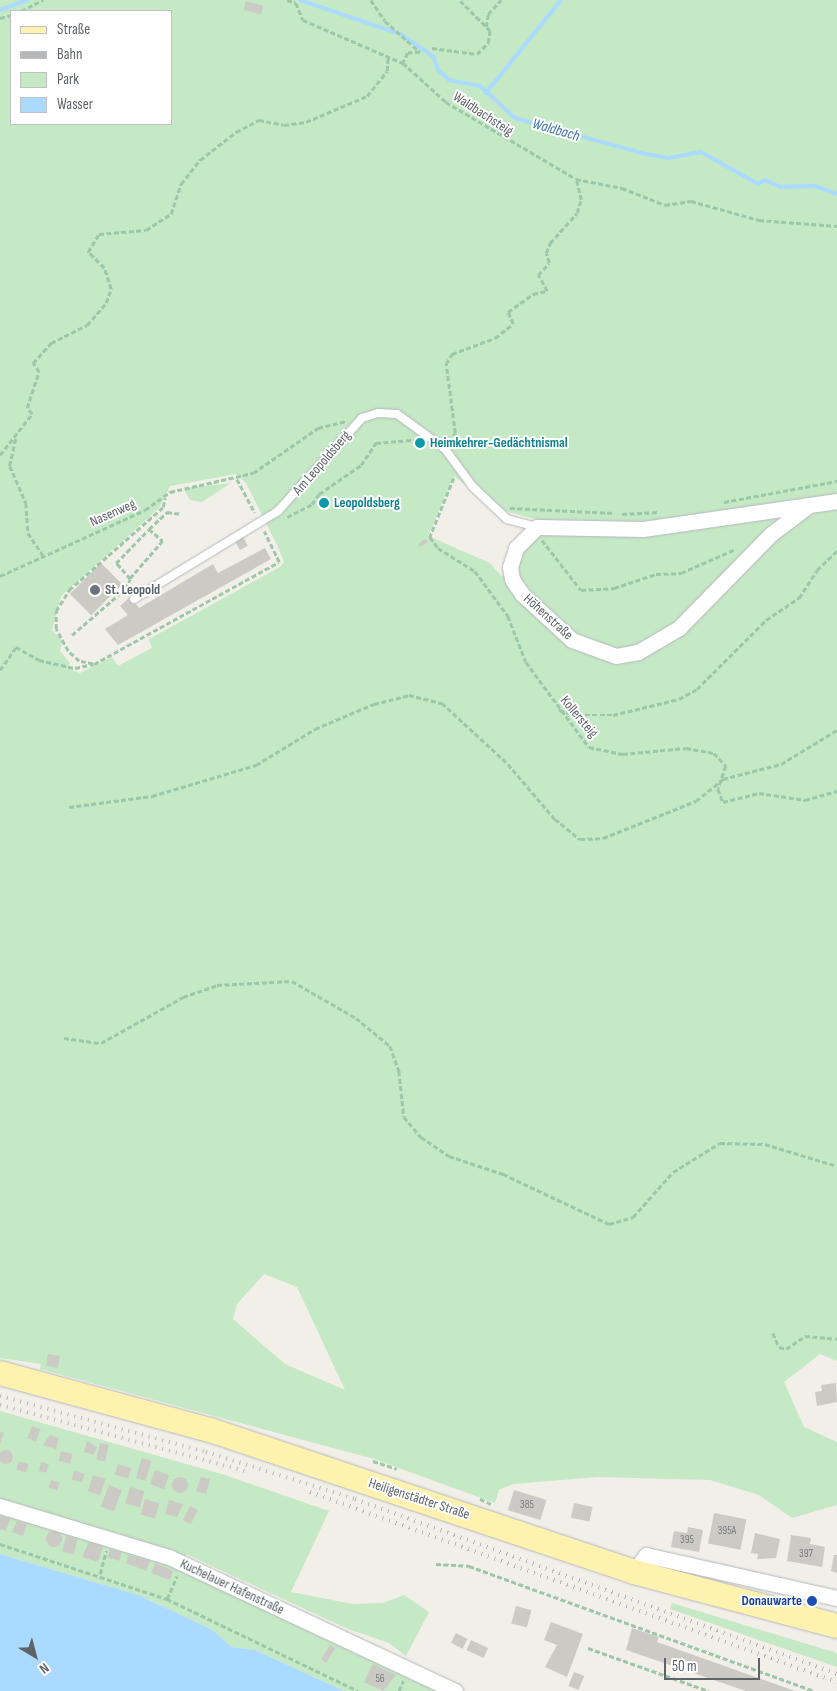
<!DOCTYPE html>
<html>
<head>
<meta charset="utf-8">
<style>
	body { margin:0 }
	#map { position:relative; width:837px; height:1691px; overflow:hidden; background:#f1efe8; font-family:"Sofia Sans Condensed",sans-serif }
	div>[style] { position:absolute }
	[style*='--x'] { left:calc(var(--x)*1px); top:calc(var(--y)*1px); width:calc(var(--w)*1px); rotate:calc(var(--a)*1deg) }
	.green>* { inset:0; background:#c5e8c5 }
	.water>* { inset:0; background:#aadaff }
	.stream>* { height:4px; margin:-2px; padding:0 2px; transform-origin:2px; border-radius:2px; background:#aadaff }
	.building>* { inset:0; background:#cccac5; transform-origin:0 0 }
	.round { border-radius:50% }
	.path>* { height:2.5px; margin-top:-1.25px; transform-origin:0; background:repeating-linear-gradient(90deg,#9cc7a9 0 5px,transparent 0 7.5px) }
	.roads { filter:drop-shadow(0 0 1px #b5b8bc) drop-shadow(0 0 1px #b5b8bc) }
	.lane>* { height:8px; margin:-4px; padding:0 4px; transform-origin:4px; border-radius:4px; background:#fff }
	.street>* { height:15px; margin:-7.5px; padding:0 7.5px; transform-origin:7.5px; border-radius:7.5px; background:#fff }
	.primary>* { height:24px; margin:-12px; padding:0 12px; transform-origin:12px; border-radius:12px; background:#fff2af }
	.rail>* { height:4px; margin-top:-2px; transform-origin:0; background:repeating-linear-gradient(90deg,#b6b7b8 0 1px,transparent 0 7px) }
	.dots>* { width:14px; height:14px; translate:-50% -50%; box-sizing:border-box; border:2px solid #fff; border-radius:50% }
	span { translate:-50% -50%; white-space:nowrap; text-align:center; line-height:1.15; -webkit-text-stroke:4px #fff; paint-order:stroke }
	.number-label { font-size:11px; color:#7a7d7f }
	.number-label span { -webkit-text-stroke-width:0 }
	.street-label { font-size:14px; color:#5f6368 }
	.culture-label { font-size:14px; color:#0d838f; font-weight:700 }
	.left { translate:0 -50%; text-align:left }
	.worship-label { font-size:14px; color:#5b616d; font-weight:700 }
	.transit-label { font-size:14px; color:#164399; font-weight:700 }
	.right { translate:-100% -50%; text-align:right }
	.water-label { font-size:15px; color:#4174aa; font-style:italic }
	.legend { position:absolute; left:10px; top:10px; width:162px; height:115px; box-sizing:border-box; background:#fff; border:1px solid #bfc1c3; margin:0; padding:6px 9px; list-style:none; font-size:15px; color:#5f6368 }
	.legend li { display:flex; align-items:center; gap:10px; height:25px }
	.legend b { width:25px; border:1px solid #bfc1c3 }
	.north { position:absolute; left:10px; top:1631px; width:50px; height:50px; -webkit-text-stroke:4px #fff; paint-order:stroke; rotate:143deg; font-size:14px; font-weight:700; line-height:20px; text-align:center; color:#5f6368 }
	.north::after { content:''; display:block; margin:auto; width:18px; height:22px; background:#5f6368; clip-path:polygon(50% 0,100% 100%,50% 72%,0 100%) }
	.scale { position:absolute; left:664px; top:1658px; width:96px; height:22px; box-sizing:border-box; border:2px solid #5f6368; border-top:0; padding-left:6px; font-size:15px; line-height:18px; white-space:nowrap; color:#5f6368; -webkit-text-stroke:4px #fff; paint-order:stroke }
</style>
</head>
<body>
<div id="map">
	<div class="green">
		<i style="clip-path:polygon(evenodd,0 0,837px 0,837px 1361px,820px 1354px,784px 1382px,804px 1427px,837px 1442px,837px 1505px,792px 1518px,759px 1495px,710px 1480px,598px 1477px,513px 1484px,499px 1490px,495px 1503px,374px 1459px,40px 1369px,41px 1364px,0 1358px,0 0,11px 11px,171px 11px,171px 124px,11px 124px,11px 11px,0 0,236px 474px,246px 483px,277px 545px,284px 562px,280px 567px,149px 639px,152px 648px,118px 666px,112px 657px,80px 673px,67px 668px,70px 663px,60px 651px,63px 641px,52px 630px,61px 596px,159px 508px,170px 486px,236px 474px,0 0,454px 476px,494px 508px,538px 520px,502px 577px,490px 563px,428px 536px,454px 476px,0 0,264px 1274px,297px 1287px,345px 1390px,285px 1364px,233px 1319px,237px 1304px,264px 1274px)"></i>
		<i style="clip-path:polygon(231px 483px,202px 502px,190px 500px,183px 488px)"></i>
		<i style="clip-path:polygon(0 1411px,225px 1475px,329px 1511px,291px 1592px,353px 1604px,383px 1603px,404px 1595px,429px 1612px,406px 1656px,389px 1643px,348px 1629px,186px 1554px,177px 1569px,439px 1691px,344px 1691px,255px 1650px,232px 1647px,211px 1629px,138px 1595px,0 1554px)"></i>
		<i style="clip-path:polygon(672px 1603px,837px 1653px,837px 1667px,670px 1609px)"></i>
	</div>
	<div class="water">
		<i style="clip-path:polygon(0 1554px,138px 1595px,211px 1629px,232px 1647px,255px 1650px,344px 1691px,0 1691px)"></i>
	</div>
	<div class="stream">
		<i style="--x:300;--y:0;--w:106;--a:18.8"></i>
		<i style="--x:400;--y:34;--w:40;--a:34"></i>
		<i style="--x:433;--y:56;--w:15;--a:70"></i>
		<i style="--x:438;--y:70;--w:15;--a:42"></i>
		<i style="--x:449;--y:80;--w:32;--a:11"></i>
		<i style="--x:480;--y:86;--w:47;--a:42.4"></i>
		<i style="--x:515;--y:118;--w:136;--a:15.4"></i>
		<i style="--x:646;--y:154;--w:23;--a:10"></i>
		<i style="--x:669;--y:158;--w:33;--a:-11"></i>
		<i style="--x:701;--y:152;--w:65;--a:29.3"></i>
		<i style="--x:758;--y:184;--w:8;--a:-30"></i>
		<i style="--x:765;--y:180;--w:17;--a:25"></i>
		<i style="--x:780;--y:187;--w:35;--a:-2"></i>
		<i style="--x:815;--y:186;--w:23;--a:20"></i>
		<i style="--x:0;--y:10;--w:29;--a:-20"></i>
		<i style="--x:486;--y:93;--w:119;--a:-51.1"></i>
	</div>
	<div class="building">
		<i style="left:246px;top:1px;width:18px;height:9px;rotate:16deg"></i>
		<i style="left:243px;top:537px;width:10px;height:9px;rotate:61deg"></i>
		<i style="clip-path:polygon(425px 539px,428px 542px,420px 547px,418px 544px)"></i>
		<i style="clip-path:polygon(265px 548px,271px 559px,118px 645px,105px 629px,128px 615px,120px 606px,130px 597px,139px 608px,213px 564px,218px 573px)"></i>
		<i style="left:101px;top:563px;width:30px;height:44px;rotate:45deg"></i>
		<i style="left:48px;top:1354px;width:12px;height:12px;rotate:9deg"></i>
		<i style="clip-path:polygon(836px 1383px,837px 1402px,817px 1406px,815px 1392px,822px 1391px,821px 1385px)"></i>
		<i style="left:32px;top:1426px;width:9px;height:13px;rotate:21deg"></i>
		<i style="clip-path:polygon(0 1432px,4px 1433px,0 1444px)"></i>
		<i style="clip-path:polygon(50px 1435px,59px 1438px,56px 1449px,43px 1445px)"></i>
		<i style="clip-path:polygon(87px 1441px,97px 1447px,94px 1455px,84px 1452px)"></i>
		<i style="left:100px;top:1443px;width:9px;height:17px;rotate:13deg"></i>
		<i class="round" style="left:-1px;top:1450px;width:14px;height:14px"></i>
		<i style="left:61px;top:1451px;width:12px;height:10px;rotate:14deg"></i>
		<i style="left:142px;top:1458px;width:10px;height:21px;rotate:17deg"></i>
		<i style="left:19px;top:1461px;width:10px;height:9px;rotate:17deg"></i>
		<i style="left:41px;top:1462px;width:8px;height:9px;rotate:14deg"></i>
		<i style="left:118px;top:1464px;width:14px;height:11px;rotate:17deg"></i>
		<i style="left:155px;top:1470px;width:15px;height:15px;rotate:20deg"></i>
		<i style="left:74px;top:1471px;width:11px;height:9px;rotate:15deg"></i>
		<i style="left:93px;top:1475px;width:13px;height:17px;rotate:18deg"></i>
		<i style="clip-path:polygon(201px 1477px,210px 1479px,206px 1494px,196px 1491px)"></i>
		<i class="round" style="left:172px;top:1477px;width:16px;height:16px"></i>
		<i style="left:51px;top:1480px;width:9px;height:8px;rotate:18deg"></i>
		<i style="left:109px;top:1485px;width:14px;height:23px;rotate:21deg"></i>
		<i style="left:130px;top:1487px;width:15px;height:17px;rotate:16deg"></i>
		<i style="left:514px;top:1490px;width:34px;height:21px;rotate:17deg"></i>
		<i style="left:145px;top:1499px;width:15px;height:16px;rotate:16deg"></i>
		<i style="clip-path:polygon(169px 1500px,183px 1504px,177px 1517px,165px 1514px)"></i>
		<i style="left:574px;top:1503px;width:19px;height:15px;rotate:12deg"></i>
		<i style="left:190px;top:1506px;width:9px;height:16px;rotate:27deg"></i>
		<i style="left:714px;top:1513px;width:33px;height:31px;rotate:11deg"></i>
		<i style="clip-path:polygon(0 1516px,10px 1519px,6px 1531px,0 1529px)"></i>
		<i style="clip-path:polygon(17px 1521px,27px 1524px,23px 1536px,12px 1532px)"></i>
		<i style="clip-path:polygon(688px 1527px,703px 1530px,699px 1552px,671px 1547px,674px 1531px,687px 1533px)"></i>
		<i class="round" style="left:46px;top:1531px;width:16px;height:16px"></i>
		<i style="clip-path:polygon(755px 1533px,780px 1539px,776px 1558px,757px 1559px,758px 1554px,751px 1553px)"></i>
		<i style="clip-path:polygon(791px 1535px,811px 1538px,810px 1544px,825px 1547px,822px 1567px,787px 1561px)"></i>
		<i style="left:66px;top:1536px;width:12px;height:16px;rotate:14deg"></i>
		<i style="clip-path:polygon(89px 1542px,103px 1546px,98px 1562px,82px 1557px)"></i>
		<i style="left:110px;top:1549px;width:12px;height:9px;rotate:14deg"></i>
		<i style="clip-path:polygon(128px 1555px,150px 1561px,146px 1571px,126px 1563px)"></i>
		<i style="clip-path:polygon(834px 1555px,837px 1555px,837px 1573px,831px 1571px)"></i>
		<i style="clip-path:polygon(155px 1563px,173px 1571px,170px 1580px,151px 1573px)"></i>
		<i style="left:516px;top:1606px;width:16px;height:18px;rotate:15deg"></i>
		<i style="clip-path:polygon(551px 1622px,583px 1634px,567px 1677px,545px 1667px,557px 1645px,544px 1640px)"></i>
		<i style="clip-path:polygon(632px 1628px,659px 1637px,657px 1642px,795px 1691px,746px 1691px,626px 1650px)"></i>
		<i style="left:456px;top:1633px;width:13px;height:11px;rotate:27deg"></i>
		<i style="left:471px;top:1640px;width:19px;height:11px;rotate:25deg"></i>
		<i style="left:330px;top:1645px;width:6px;height:17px;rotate:31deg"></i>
		<i style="clip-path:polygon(373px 1664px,396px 1675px,383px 1691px,364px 1682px)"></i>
		<i style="left:574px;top:1672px;width:11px;height:15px;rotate:22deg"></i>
	</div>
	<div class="path">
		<i style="--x:287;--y:0;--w:9;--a:18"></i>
		<i style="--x:296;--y:3;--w:18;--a:68"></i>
		<i style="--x:303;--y:20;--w:109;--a:23.3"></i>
		<i style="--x:403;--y:63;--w:58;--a:42.2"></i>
		<i style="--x:446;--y:102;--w:151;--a:30.6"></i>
		<i style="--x:576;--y:179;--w:47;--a:11.1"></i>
		<i style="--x:622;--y:188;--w:46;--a:21.6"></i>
		<i style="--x:665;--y:205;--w:26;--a:-9"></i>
		<i style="--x:691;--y:201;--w:71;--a:15.6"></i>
		<i style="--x:759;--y:220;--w:78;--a:4.4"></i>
		<i style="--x:371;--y:0;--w:25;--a:56"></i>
		<i style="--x:385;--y:21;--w:47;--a:41.5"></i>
		<i style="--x:420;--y:52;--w:12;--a:175"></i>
		<i style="--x:408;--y:53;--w:11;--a:117"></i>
		<i style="--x:21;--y:11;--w:25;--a:-27"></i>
		<i style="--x:0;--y:18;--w:11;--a:-15"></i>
		<i style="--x:486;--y:27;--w:13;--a:-81"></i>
		<i style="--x:488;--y:14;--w:19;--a:-47"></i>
		<i style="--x:432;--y:48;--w:45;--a:7.6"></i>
		<i style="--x:477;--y:54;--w:16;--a:-45"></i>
		<i style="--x:488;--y:43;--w:12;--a:-81"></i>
		<i style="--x:490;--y:31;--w:44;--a:-135"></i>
		<i style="--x:16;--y:439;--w:28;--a:103"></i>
		<i style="--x:10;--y:466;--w:40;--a:66.6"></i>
		<i style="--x:26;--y:503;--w:30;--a:86"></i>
		<i style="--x:28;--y:533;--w:30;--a:56"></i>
		<i style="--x:449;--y:442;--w:11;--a:-56"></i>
		<i style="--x:455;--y:433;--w:70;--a:-97.4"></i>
		<i style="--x:446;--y:364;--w:12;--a:-59"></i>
		<i style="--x:452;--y:354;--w:46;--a:-20.4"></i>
		<i style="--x:495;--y:338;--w:23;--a:-38"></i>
		<i style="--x:513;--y:324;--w:13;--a:-113"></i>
		<i style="--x:508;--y:312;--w:31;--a:-36"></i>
		<i style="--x:533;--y:294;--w:14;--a:-12"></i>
		<i style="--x:547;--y:291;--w:18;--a:-119"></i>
		<i style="--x:538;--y:275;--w:16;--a:-47"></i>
		<i style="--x:549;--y:263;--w:10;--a:-107"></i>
		<i style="--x:546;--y:253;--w:11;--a:-68"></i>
		<i style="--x:550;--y:243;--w:40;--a:-48"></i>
		<i style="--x:577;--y:213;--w:14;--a:-73"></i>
		<i style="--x:581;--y:200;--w:22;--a:-103"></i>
		<i style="--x:0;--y:455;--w:52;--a:-52"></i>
		<i style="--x:32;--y:414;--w:8;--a:-130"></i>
		<i style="--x:27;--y:408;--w:38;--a:-72"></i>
		<i style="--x:39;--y:372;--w:11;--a:-124"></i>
		<i style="--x:33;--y:363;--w:27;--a:-48"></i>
		<i style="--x:51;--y:343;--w:40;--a:-26.6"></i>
		<i style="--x:87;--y:325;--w:29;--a:-49"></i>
		<i style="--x:106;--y:303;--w:15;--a:-70"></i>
		<i style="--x:111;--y:289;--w:22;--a:-108"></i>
		<i style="--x:104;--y:268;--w:23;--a:-135"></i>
		<i style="--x:88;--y:252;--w:21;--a:-59"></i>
		<i style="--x:99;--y:234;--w:47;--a:-4.9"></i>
		<i style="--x:146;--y:230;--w:30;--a:-33"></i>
		<i style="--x:171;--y:214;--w:32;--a:-72"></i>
		<i style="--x:181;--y:184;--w:31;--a:-52"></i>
		<i style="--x:200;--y:160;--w:46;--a:-37.9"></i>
		<i style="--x:236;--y:132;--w:26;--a:-28"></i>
		<i style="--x:259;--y:120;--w:25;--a:11"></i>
		<i style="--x:284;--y:125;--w:22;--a:-8"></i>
		<i style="--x:306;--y:122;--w:66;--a:-23.1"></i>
		<i style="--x:367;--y:96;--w:32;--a:-51"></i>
		<i style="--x:387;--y:71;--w:15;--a:-86"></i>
		<i style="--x:454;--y:478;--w:64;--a:112.1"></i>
		<i style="--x:430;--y:537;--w:14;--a:54"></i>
		<i style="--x:438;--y:548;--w:44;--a:31.9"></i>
		<i style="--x:475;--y:571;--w:56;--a:53.7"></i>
		<i style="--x:508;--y:616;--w:49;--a:68.6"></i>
		<i style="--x:526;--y:662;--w:106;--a:53.5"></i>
		<i style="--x:589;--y:747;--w:35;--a:12"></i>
		<i style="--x:623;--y:754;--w:63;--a:-5.4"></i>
		<i style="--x:686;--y:748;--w:28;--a:10"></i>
		<i style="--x:714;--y:753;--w:18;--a:47"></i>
		<i style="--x:726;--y:766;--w:24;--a:109"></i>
		<i style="--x:718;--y:789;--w:14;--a:69"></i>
		<i style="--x:723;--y:802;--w:37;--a:-14"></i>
		<i style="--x:759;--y:793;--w:47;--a:8.7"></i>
		<i style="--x:805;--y:800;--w:33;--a:-16"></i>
		<i style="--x:237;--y:479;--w:38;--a:62"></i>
		<i style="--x:724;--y:502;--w:115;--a:-10.5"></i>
		<i style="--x:510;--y:508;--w:104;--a:2.8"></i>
		<i style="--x:622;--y:514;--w:37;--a:-3"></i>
		<i style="--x:287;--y:517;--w:28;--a:-27"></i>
		<i style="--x:312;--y:504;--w:12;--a:-55"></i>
		<i style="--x:319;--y:494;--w:51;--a:-34.6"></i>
		<i style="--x:361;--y:465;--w:27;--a:-56"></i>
		<i style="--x:376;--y:443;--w:38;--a:-5"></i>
		<i style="--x:149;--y:529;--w:25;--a:-43"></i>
		<i style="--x:167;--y:512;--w:15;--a:8"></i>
		<i style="--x:542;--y:540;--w:63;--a:52"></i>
		<i style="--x:581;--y:590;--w:33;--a:-3"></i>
		<i style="--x:614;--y:588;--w:44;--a:-18.4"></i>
		<i style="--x:656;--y:574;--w:25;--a:-2"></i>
		<i style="--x:681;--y:573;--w:60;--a:-23.6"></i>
		<i style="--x:0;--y:576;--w:159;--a:-24.5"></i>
		<i style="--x:145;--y:510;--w:31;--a:-36"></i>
		<i style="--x:170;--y:492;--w:85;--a:-12.9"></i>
		<i style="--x:253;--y:473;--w:79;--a:-34.7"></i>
		<i style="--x:318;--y:428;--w:29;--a:-14"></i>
		<i style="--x:72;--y:635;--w:70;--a:-41"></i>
		<i style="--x:125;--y:589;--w:11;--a:-63"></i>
		<i style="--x:130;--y:579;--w:21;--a:-131"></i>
		<i style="--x:116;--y:563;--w:47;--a:-45.9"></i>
		<i style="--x:149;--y:529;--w:18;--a:41"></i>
		<i style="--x:163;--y:541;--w:50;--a:131"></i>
		<i style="--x:93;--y:664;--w:14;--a:-168"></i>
		<i style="--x:79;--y:661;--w:15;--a:-138"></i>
		<i style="--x:68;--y:651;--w:25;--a:-119"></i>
		<i style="--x:56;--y:629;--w:18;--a:-90"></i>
		<i style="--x:56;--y:611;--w:25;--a:-58"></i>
		<i style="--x:69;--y:590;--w:125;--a:-41.4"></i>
		<i style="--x:163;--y:507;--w:9;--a:-77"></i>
		<i style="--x:0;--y:670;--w:28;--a:-55"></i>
		<i style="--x:16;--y:647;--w:26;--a:29"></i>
		<i style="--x:39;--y:660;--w:37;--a:13"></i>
		<i style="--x:75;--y:668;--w:19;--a:-12"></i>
		<i style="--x:94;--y:664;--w:211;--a:-28.9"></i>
		<i style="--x:279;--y:562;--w:34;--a:-116"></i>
		<i style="--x:559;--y:710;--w:19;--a:16"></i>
		<i style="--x:577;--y:715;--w:36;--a:0"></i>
		<i style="--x:613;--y:715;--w:68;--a:-13.6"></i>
		<i style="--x:679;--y:699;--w:21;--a:-29"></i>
		<i style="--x:697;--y:689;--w:98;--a:-45"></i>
		<i style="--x:766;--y:620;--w:40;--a:-34"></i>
		<i style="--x:799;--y:598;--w:33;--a:-57"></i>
		<i style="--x:817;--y:570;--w:28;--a:-44"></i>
		<i style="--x:69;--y:807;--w:84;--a:-7.5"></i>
		<i style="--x:152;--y:796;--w:109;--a:-16.6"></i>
		<i style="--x:256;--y:765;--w:69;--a:-31.4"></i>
		<i style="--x:315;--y:729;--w:64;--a:-23"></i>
		<i style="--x:374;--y:704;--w:36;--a:-14"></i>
		<i style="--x:409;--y:695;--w:34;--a:14"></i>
		<i style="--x:442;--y:703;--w:90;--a:42.7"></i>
		<i style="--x:508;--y:764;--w:72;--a:49.5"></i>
		<i style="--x:555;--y:819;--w:32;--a:39"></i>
		<i style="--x:580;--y:839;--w:23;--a:-2"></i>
		<i style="--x:603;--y:838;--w:100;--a:-21.7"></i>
		<i style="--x:696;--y:801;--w:35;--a:-39"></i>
		<i style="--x:723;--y:779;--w:60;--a:-14.5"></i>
		<i style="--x:781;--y:764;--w:66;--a:-31.3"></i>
		<i style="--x:64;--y:1038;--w:37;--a:8"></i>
		<i style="--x:101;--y:1043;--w:94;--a:-29.3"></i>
		<i style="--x:183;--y:997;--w:36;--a:-19"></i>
		<i style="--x:217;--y:985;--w:75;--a:-3.1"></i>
		<i style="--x:292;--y:981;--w:74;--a:30"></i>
		<i style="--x:356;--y:1018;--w:44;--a:39.5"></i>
		<i style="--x:390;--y:1046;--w:27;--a:70"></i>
		<i style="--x:399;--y:1071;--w:46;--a:83.8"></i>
		<i style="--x:404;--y:1117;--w:26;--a:50"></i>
		<i style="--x:421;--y:1137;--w:34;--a:34"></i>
		<i style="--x:449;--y:1156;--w:57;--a:18.4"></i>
		<i style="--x:503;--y:1174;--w:117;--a:25.3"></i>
		<i style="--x:609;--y:1224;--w:25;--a:-16"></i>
		<i style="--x:633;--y:1217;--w:60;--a:-48.4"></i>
		<i style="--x:673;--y:1172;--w:55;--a:-31.7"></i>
		<i style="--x:720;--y:1143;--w:45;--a:1.3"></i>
		<i style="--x:765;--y:1144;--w:75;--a:17"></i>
		<i style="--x:773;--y:1333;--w:15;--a:67"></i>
		<i style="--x:779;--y:1347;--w:7;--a:16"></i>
		<i style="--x:786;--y:1349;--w:23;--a:-34"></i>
		<i style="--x:805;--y:1336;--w:32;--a:5"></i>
		<i style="--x:373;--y:1461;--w:25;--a:18"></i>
		<i style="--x:480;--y:1499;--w:12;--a:24"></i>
		<i style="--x:0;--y:1544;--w:176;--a:18.2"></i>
		<i style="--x:167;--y:1599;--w:212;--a:25.7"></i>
		<i style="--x:436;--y:1564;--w:33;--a:3"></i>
		<i style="--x:469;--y:1566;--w:367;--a:19.9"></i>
		<i style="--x:100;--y:1574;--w:24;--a:-75"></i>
		<i style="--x:167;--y:1599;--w:25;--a:-67"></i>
		<i style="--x:588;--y:1648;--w:128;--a:19.6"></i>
		<i style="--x:399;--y:1691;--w:11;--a:-68"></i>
	</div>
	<div class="roads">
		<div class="lane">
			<i style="--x:134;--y:599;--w:169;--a:-31.4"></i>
			<i style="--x:278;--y:511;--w:125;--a:-47.9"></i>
			<i style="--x:362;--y:418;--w:17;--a:-17"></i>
			<i style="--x:378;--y:413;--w:19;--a:3"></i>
			<i style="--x:397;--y:414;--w:59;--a:36.1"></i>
			<i style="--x:445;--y:449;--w:47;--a:53.6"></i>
			<i style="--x:473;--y:487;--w:47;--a:43.3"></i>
			<i style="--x:507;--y:519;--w:31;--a:15"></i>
		</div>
		<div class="street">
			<i style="--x:808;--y:506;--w:46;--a:142.9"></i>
			<i style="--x:771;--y:534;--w:132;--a:134.4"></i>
			<i style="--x:679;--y:628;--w:48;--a:149.7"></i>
			<i style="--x:638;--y:652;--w:22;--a:170"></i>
			<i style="--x:616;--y:656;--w:47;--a:-160"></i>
			<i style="--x:572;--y:640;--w:68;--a:-137.4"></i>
			<i style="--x:522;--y:594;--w:18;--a:-124"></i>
			<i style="--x:512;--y:579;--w:12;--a:-99"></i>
			<i style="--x:510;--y:567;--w:20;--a:-72"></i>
			<i style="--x:516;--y:548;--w:30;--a:-45"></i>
			<i style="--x:537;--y:527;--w:106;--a:1.1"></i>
			<i style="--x:643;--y:529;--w:196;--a:-8.2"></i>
			<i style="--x:0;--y:1506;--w:177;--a:16.8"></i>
			<i style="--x:169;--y:1557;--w:316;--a:25.1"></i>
			<i style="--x:634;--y:1572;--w:21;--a:-55"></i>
			<i style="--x:646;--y:1555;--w:196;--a:12.7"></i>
		</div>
		<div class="primary">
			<i style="--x:0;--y:1373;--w:218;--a:15.2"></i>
			<i style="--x:210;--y:1430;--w:447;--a:18.5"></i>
			<i style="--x:634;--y:1572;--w:210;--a:14.9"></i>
		</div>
	</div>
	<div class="rail">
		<i style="--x:0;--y:1396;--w:213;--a:15.2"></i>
		<i style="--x:206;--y:1452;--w:156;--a:17.5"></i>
		<i style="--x:355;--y:1499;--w:513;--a:19.95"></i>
		<i style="--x:0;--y:1405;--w:253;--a:15.1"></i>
		<i style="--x:310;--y:1492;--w:560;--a:19.83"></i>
	</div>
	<div class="dots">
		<i style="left:420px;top:443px;background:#0f9aa8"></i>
		<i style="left:324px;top:503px;background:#0f9aa8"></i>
		<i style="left:95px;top:590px;background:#6b7280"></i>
		<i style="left:812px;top:1601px;background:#1a4fb4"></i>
	</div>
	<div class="number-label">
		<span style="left:527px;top:1505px">385</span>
		<span style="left:727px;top:1531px">395A</span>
		<span style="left:687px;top:1540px">395</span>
		<span style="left:806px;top:1554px">397</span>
		<span style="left:380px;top:1679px">56</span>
	</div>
	<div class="street-label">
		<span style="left:483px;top:114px;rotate:33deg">Waldbachsteig</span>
		<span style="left:322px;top:463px;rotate:-49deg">Am Leopoldsberg</span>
		<span style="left:113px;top:513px;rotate:-24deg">Nasenweg</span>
		<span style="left:548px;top:617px;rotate:42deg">Höhenstraße</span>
		<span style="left:579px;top:717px;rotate:50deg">Kollersteig</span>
		<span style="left:419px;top:1499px;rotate:18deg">Heiligenstädter Straße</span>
		<span style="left:232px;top:1587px;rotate:25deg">Kuchelauer Hafenstraße</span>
	</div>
	<div class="culture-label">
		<span class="left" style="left:430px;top:443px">Heimkehrer-Gedächtnismal</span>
		<span class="left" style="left:334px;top:503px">Leopoldsberg</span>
	</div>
	<div class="worship-label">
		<span class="left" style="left:105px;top:590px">St. Leopold</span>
	</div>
	<div class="transit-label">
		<span class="right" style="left:802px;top:1601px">Donauwarte</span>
	</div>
	<div class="water-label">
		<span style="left:556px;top:130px;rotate:16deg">Waldbach</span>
	</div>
	<ul class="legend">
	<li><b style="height:6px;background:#fff2af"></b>Straße</li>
	<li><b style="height:6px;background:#b6b7b8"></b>Bahn</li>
	<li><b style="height:14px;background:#c5e8c5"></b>Park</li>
	<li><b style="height:14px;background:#aadaff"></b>Wasser</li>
	</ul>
	<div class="north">N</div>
	<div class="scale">50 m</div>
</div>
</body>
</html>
